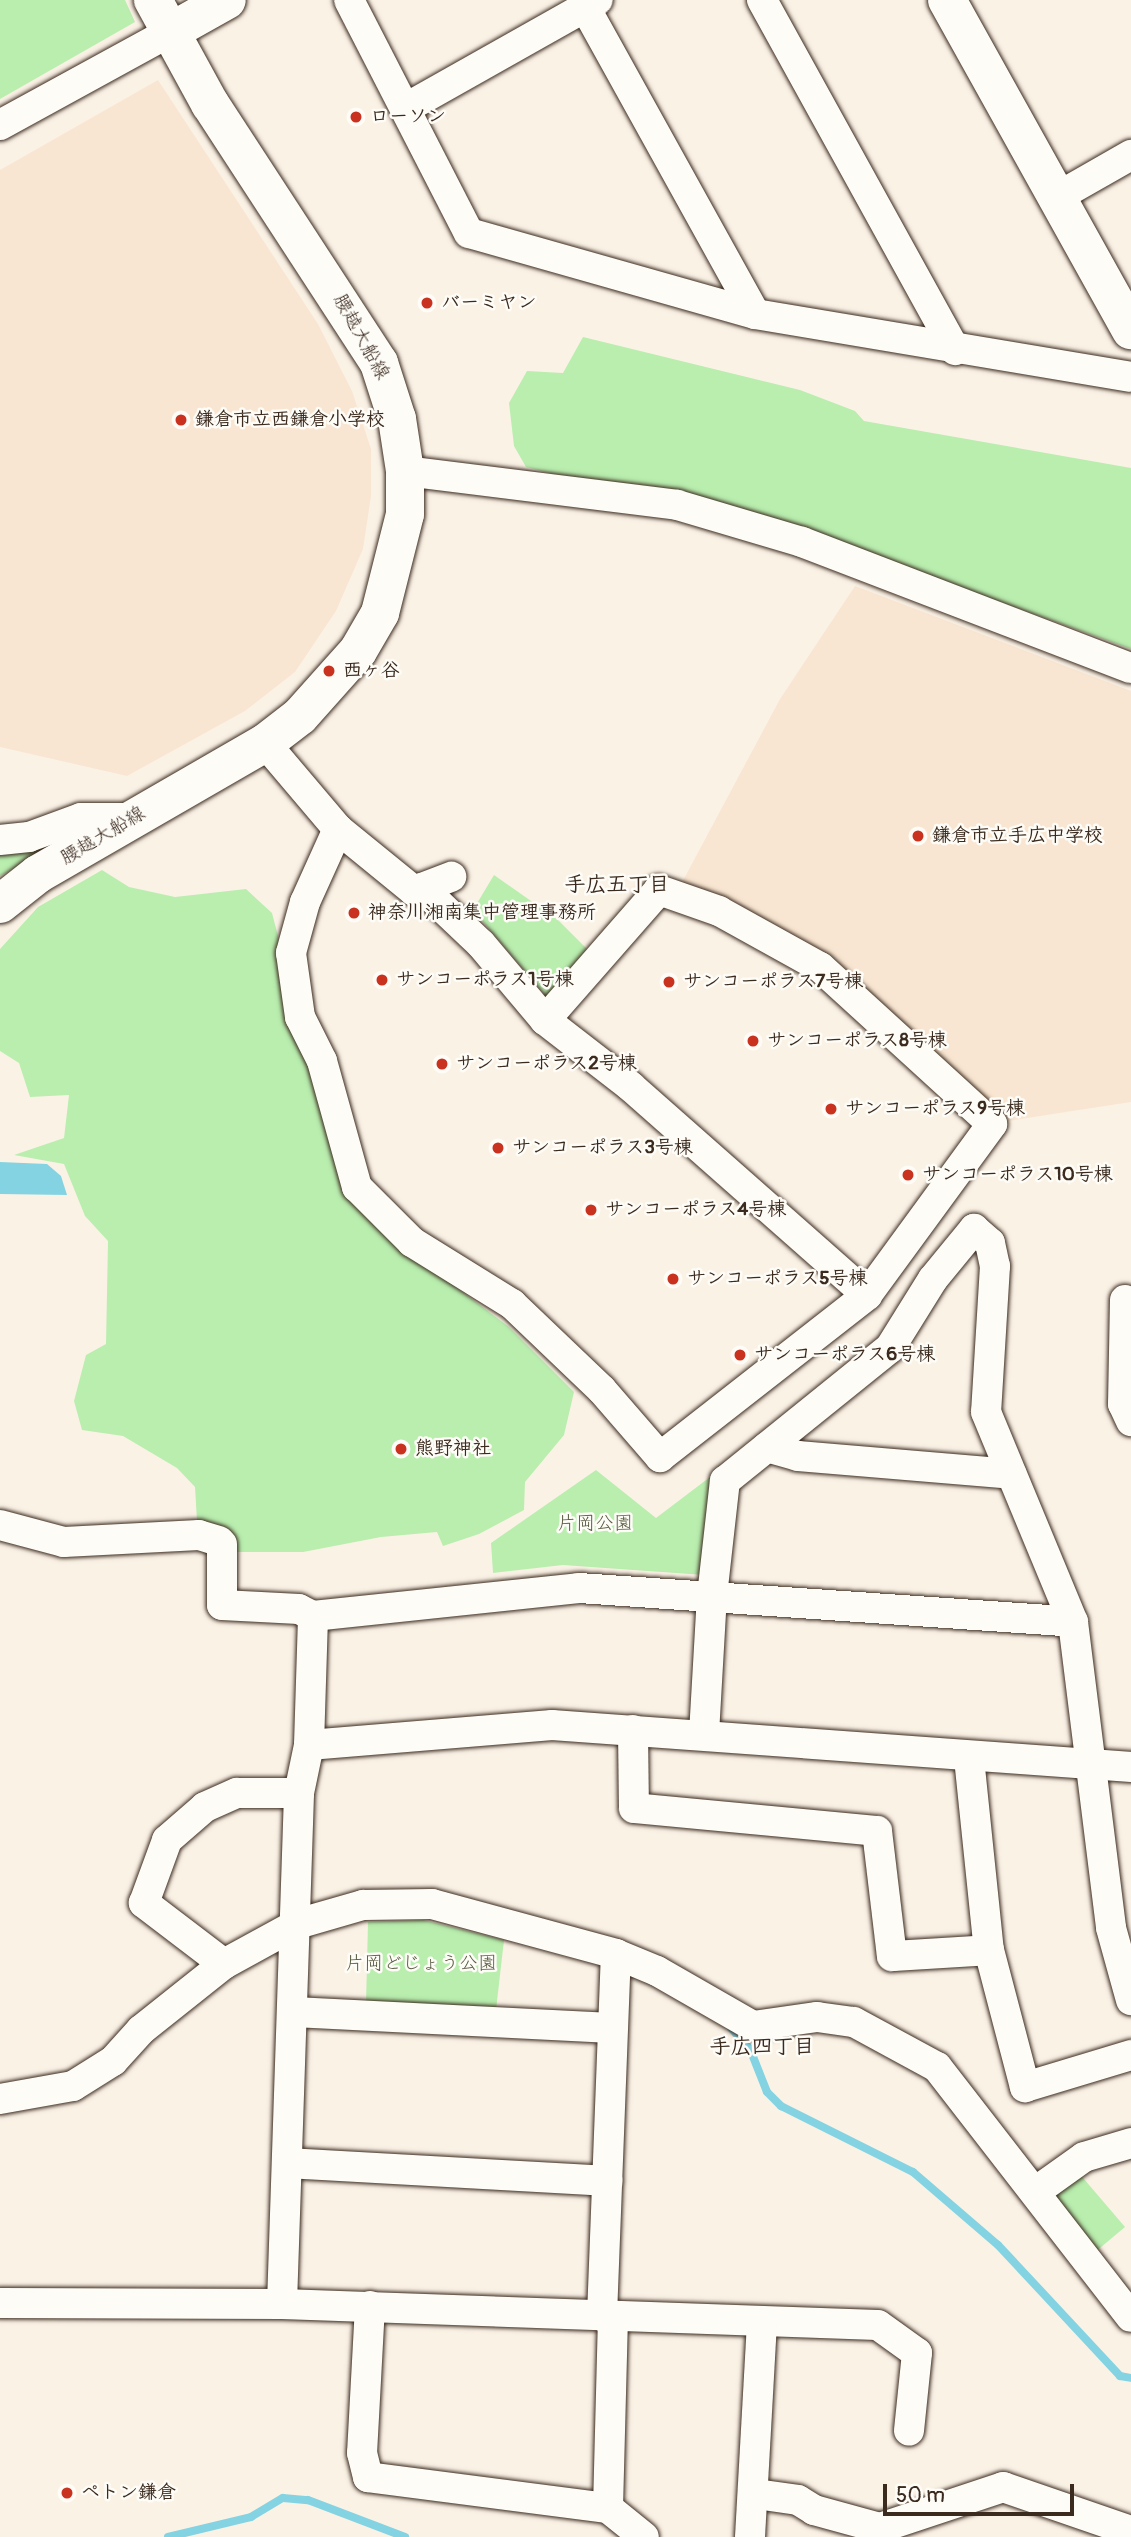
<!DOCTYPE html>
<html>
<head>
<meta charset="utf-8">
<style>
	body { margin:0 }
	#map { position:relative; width:1131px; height:2537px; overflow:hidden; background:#fbf2e6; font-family:Pangolin,"Klee One",sans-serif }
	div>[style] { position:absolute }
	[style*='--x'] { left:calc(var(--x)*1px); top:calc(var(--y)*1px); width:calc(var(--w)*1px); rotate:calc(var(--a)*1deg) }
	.built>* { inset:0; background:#f9e6d2 }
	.green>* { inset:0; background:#b9eeaf }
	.water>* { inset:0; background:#84d3e2 }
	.stream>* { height:8px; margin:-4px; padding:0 4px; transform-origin:4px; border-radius:4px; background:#84d3e2 }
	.roads { filter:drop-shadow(0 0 2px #3b2a1e) drop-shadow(0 0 2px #3b2a1e) }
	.street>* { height:30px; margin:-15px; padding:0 15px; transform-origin:15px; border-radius:15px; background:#fdfcf7 }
	.secondary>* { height:38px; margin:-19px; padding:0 19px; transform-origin:19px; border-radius:19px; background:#fdfcf7 }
	.dots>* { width:19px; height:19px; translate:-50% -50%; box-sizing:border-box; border:4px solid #fdfcf7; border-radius:50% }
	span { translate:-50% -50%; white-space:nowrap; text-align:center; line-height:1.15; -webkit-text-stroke:5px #fdfcf7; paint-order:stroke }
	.poi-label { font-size:19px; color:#3b2a1e; font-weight:700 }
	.left { translate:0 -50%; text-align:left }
	.street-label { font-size:19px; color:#3b2a1e }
	.park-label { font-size:19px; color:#5a5b42 }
	.neighbourhood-label { font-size:21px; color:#3b2a1e; font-weight:700 }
	.scale { position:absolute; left:883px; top:2484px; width:191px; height:32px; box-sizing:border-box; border:4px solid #3b2a1e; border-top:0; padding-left:9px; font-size:21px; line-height:24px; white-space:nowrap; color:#3b2a1e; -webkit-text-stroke:5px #fdfcf7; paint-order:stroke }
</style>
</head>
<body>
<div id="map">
	<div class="built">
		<i style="clip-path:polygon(158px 80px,318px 324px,352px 391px,371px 449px,371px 496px,363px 549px,336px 611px,295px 672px,245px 711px,127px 776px,0 747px,0 170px)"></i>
		<i style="clip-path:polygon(855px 586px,1131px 691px,1131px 1102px,1002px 1122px,905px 1038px,679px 888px,780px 699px)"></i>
	</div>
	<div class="green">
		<i style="clip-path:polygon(0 0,125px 0,135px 22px,0 99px)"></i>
		<i style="clip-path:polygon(583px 337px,800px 390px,855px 411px,864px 421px,1131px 468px,1131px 649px,740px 508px,651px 486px,564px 477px,526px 467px,514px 446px,509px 403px,527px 371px,563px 373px)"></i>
		<i style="clip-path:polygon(54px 835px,48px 850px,0 876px,0 844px)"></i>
		<i style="clip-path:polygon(102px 870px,129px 887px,175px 897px,246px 889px,272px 913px,332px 1142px,412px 1254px,509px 1327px,574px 1392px,564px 1435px,525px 1482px,524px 1510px,479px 1534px,443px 1546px,437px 1532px,381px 1537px,303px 1552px,231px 1552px,197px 1521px,195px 1487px,177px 1468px,123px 1436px,82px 1430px,74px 1401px,86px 1355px,106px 1344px,108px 1241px,85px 1216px,64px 1164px,14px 1155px,64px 1138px,69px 1095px,30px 1097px,19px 1063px,0 1051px,0 949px,38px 907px)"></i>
		<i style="clip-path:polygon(494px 875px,558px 920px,592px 954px,552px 1003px,473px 910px)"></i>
		<i style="clip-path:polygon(596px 1470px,656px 1518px,714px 1474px,705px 1575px,563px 1565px,493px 1573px,491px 1543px)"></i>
		<i style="clip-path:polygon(423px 1920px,504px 1940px,496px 2010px,366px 2004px,368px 1922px)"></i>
		<i style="clip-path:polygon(1078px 2172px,1125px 2227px,1094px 2253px,1050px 2192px)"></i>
	</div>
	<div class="water">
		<i style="clip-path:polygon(0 1162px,47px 1164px,61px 1176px,67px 1195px,0 1194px)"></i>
	</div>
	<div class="stream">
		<i style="--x:731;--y:2028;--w:28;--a:48"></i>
		<i style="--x:750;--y:2049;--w:46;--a:68.4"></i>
		<i style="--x:767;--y:2092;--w:20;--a:45"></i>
		<i style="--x:781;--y:2106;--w:148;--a:26.6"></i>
		<i style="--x:913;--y:2172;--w:112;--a:40.7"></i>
		<i style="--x:998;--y:2245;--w:179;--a:47"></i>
		<i style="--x:1120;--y:2376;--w:11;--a:10"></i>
		<i style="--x:168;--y:2537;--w:85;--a:-13.5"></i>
		<i style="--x:251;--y:2517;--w:37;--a:-31"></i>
		<i style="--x:283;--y:2498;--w:25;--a:5"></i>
		<i style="--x:308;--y:2500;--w:104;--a:20.9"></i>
	</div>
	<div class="roads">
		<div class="street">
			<i style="--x:349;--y:0;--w:262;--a:62.8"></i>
			<i style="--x:469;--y:233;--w:297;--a:15.8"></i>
			<i style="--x:755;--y:314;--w:381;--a:9.5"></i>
			<i style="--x:762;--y:0;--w:400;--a:61.1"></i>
			<i style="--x:585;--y:7;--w:351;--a:61"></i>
			<i style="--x:406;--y:108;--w:220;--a:-29.4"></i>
			<i style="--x:0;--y:125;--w:194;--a:-28.7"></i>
			<i style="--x:1059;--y:196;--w:83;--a:-29.7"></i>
			<i style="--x:405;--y:471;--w:274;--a:7.1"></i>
			<i style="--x:677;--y:505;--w:130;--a:16.5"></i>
			<i style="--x:802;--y:542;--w:352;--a:21"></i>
			<i style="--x:265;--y:743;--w:113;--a:49.7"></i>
			<i style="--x:338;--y:829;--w:98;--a:39.2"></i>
			<i style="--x:414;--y:891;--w:40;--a:-21"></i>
			<i style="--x:338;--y:829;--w:80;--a:114.3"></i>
			<i style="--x:305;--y:902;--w:53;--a:105.4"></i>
			<i style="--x:291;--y:953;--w:65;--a:82"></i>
			<i style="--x:300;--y:1017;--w:49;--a:63.4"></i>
			<i style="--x:322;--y:1061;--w:131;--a:74.5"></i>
			<i style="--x:357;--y:1187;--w:78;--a:45"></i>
			<i style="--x:412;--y:1242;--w:118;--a:31.8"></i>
			<i style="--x:512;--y:1304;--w:124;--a:43.7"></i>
			<i style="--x:602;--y:1390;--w:89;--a:49.1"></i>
			<i style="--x:660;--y:1457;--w:263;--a:-38"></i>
			<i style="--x:867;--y:1295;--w:212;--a:-53.8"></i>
			<i style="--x:992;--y:1124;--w:233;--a:-137.6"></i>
			<i style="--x:820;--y:967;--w:115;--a:-151"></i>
			<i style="--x:719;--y:911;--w:64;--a:-160.7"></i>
			<i style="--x:659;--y:890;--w:173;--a:131.2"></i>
			<i style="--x:0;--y:840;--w:29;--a:-6"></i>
			<i style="--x:29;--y:837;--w:55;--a:-20.1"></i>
			<i style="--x:81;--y:818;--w:51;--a:0"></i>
			<i style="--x:422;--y:888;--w:81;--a:43.5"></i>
			<i style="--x:481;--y:944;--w:99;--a:49.9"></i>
			<i style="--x:545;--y:1020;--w:108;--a:37.8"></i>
			<i style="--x:630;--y:1086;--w:316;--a:41.4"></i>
			<i style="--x:1125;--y:1300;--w:104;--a:91.1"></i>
			<i style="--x:1123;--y:1404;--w:19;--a:65"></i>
			<i style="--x:767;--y:1447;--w:32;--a:16"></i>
			<i style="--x:798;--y:1456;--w:214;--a:4.8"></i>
			<i style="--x:0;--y:1525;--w:66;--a:14.9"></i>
			<i style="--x:64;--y:1542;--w:135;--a:-3"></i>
			<i style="--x:199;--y:1535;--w:21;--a:17"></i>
			<i style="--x:222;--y:1544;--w:61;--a:90"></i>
			<i style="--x:222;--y:1605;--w:77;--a:3"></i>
			<i style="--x:299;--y:1609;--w:16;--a:27"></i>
			<i style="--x:313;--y:1616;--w:267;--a:-6"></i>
			<i style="--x:579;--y:1588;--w:495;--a:3.9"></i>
			<i style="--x:633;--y:1730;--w:78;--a:89.3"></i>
			<i style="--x:634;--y:1808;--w:244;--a:5.4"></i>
			<i style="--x:877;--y:1831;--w:126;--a:83.2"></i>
			<i style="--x:892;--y:1956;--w:97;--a:-3.5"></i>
			<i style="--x:704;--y:1734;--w:138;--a:-86.7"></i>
			<i style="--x:712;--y:1596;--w:116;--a:-83.6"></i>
			<i style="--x:725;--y:1481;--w:212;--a:-38.9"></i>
			<i style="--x:890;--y:1348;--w:81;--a:-58.1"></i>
			<i style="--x:933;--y:1279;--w:65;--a:-50.6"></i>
			<i style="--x:974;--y:1229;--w:21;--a:41"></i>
			<i style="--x:990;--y:1243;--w:24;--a:78"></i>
			<i style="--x:995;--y:1266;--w:146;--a:93.5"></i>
			<i style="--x:986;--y:1412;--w:227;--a:67.5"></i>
			<i style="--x:1073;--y:1622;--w:308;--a:82.9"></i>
			<i style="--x:1111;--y:1928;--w:75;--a:74.5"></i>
			<i style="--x:309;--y:1745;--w:244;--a:-4.7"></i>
			<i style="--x:552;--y:1725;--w:581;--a:4.15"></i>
			<i style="--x:969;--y:1758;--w:193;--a:84.1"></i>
			<i style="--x:989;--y:1950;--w:142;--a:75.3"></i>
			<i style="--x:1025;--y:2087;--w:111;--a:-16.8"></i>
			<i style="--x:224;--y:1964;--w:101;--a:-142.7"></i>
			<i style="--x:144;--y:1903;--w:67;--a:-69.9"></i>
			<i style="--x:167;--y:1840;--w:50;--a:-41"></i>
			<i style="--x:205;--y:1807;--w:35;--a:-24"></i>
			<i style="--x:237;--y:1793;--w:62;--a:0"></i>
			<i style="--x:294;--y:2012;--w:318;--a:2.9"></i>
			<i style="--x:0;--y:2099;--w:74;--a:-10.1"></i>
			<i style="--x:73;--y:2086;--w:47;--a:-32"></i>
			<i style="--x:113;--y:2061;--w:42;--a:-47.9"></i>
			<i style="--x:141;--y:2030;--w:106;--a:-38.5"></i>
			<i style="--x:224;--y:1964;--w:83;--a:-28.7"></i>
			<i style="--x:297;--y:1924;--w:69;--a:-16.1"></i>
			<i style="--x:363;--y:1905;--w:69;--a:-0.8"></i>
			<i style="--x:432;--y:1904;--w:191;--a:15.2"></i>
			<i style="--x:616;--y:1954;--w:44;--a:22.5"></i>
			<i style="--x:657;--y:1971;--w:111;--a:29.8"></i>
			<i style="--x:753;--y:2026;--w:65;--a:-8"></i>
			<i style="--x:817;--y:2017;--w:37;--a:8"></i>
			<i style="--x:854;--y:2022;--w:94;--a:28.5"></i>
			<i style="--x:937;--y:2067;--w:316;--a:52.2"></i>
			<i style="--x:288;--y:2163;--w:320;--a:3.2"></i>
			<i style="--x:1035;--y:2192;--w:60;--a:-35.5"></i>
			<i style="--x:1084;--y:2157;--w:49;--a:-16.6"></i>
			<i style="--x:0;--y:2303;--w:282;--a:0.2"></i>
			<i style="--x:282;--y:2304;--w:596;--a:2.02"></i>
			<i style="--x:878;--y:2325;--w:48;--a:35.7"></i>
			<i style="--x:917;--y:2353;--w:78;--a:95.9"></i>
			<i style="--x:282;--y:2304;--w:511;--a:-88.09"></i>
			<i style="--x:299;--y:1793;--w:49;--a:-78.2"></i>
			<i style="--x:309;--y:1745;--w:129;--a:-88.2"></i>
			<i style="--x:370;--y:2306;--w:147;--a:93.1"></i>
			<i style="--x:362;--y:2453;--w:25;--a:76"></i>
			<i style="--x:368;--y:2477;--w:242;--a:7.4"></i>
			<i style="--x:608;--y:2508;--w:46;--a:38.9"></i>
			<i style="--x:602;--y:2316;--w:362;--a:-87.8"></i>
			<i style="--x:756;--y:2494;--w:42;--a:8.1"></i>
			<i style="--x:798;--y:2500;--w:19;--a:32"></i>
			<i style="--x:814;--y:2510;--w:68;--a:15.3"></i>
			<i style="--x:880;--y:2528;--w:130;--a:-18.4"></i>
			<i style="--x:1003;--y:2487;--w:135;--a:19"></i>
			<i style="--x:608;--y:2508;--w:191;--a:-88.5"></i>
			<i style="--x:750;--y:2537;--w:213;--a:-86.8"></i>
		</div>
		<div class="secondary">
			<i style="--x:947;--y:0;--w:378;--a:60.9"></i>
			<i style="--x:170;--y:32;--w:65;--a:-29.3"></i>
			<i style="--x:0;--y:904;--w:48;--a:-38.3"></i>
			<i style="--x:38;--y:874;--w:262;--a:-30"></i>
			<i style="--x:265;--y:743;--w:44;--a:-37.6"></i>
			<i style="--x:300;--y:716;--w:87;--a:-48.3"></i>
			<i style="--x:358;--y:651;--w:44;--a:-59.9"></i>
			<i style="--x:380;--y:613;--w:102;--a:-75.8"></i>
			<i style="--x:405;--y:514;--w:43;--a:-90"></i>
			<i style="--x:405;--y:471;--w:53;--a:-98.7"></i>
			<i style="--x:397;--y:419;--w:59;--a:-107.8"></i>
			<i style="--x:379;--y:363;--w:309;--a:-123.1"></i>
			<i style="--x:210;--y:104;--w:119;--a:-118.7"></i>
		</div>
	</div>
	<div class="dots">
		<i style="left:356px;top:117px;background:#c8321e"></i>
		<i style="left:427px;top:303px;background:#c8321e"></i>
		<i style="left:181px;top:420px;background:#c8321e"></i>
		<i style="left:329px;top:671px;background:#c8321e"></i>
		<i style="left:918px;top:836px;background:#c8321e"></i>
		<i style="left:354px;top:913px;background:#c8321e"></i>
		<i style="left:382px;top:980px;background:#c8321e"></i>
		<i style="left:669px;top:982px;background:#c8321e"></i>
		<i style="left:753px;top:1041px;background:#c8321e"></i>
		<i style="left:442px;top:1064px;background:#c8321e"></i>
		<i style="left:831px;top:1109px;background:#c8321e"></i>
		<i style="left:498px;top:1148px;background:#c8321e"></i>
		<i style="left:908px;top:1175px;background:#c8321e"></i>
		<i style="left:591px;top:1210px;background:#c8321e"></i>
		<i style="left:673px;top:1279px;background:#c8321e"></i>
		<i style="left:740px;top:1355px;background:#c8321e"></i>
		<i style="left:401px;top:1449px;background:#c8321e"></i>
		<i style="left:67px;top:2493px;background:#c8321e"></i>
	</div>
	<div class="poi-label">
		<span class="left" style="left:370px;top:117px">ローソン</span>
		<span class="left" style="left:441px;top:303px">バーミヤン</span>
		<span class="left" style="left:195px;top:420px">鎌倉市立西鎌倉小学校</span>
		<span class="left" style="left:343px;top:671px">西ヶ谷</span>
		<span class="left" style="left:932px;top:836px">鎌倉市立手広中学校</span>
		<span class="left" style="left:368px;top:913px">神奈川湘南集中管理事務所</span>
		<span class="left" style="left:396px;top:980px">サンコーポラス1号棟</span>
		<span class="left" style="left:683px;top:982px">サンコーポラス7号棟</span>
		<span class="left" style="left:767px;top:1041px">サンコーポラス8号棟</span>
		<span class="left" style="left:456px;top:1064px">サンコーポラス2号棟</span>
		<span class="left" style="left:845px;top:1109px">サンコーポラス9号棟</span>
		<span class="left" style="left:512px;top:1148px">サンコーポラス3号棟</span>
		<span class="left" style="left:922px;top:1175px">サンコーポラス10号棟</span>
		<span class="left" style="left:605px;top:1210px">サンコーポラス4号棟</span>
		<span class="left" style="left:687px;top:1279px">サンコーポラス5号棟</span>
		<span class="left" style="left:754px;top:1355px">サンコーポラス6号棟</span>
		<span class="left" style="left:415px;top:1449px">熊野神社</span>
		<span class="left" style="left:81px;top:2493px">ペトン鎌倉</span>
	</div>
	<div class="street-label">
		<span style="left:361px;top:337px;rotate:61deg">腰越大船線</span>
		<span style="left:103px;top:836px;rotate:-31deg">腰越大船線</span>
	</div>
	<div class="park-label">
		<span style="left:595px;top:1524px">片岡公園</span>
		<span style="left:421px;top:1964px">片岡どじょう公園</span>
	</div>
	<div class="neighbourhood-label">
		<span style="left:617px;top:885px">手広五丁目</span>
		<span style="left:762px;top:2047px">手広四丁目</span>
	</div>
	<div class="scale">50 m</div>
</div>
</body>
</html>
